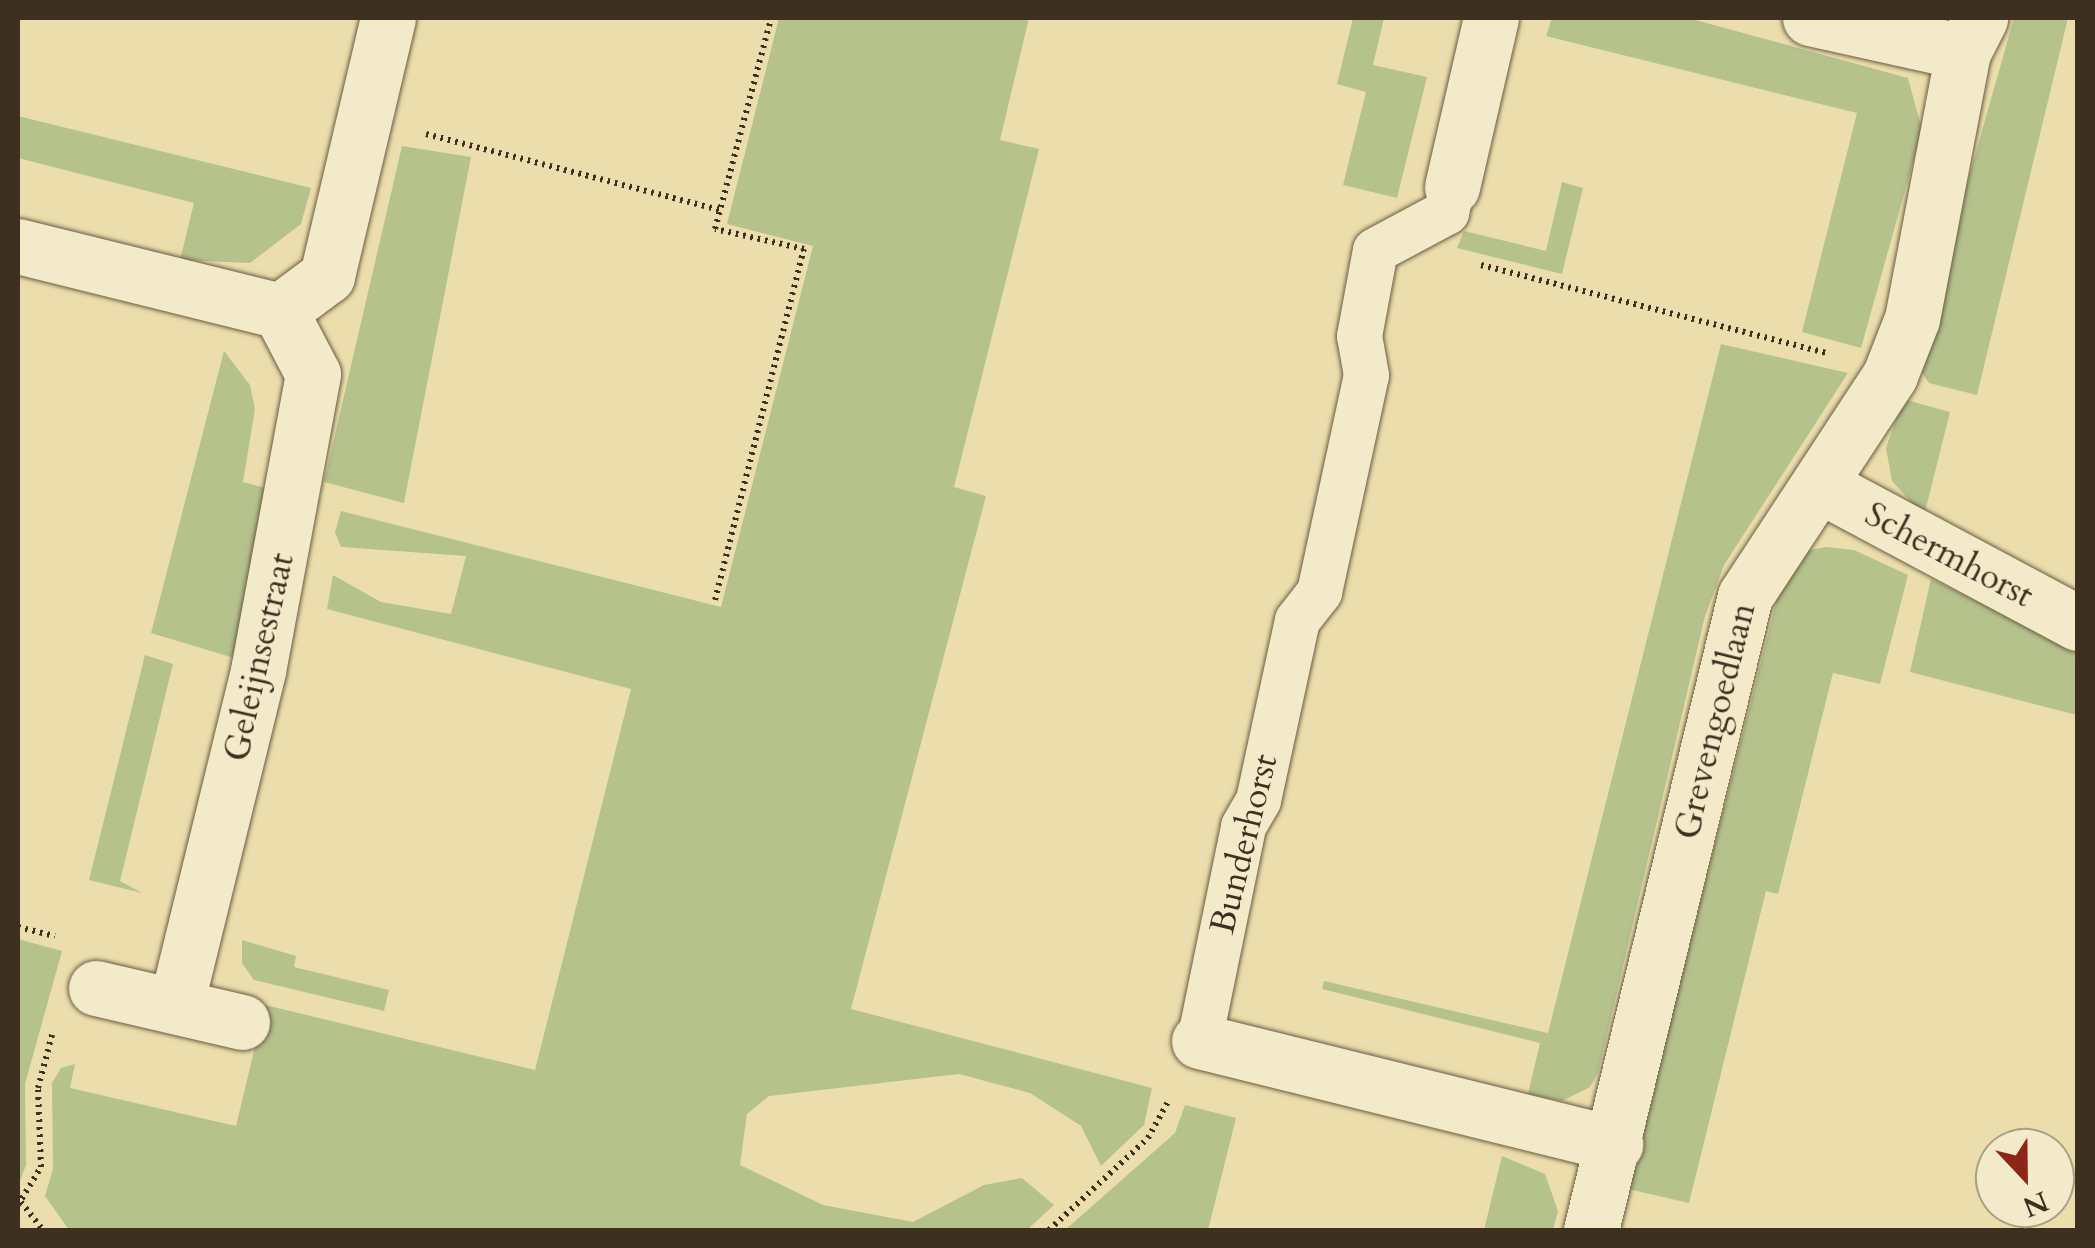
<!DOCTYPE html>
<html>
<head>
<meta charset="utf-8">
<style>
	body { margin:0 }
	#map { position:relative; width:2095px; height:1248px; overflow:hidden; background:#ecdeac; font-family:Cardo,serif }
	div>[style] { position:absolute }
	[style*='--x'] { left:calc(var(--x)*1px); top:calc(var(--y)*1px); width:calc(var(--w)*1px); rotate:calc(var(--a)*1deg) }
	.green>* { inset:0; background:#b5c28c }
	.path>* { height:6px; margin-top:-3px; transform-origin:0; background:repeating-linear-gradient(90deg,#3e3021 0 2.5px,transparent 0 7.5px) }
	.roads { filter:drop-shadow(0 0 2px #6a5c44) drop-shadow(0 0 2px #6a5c44) }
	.service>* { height:45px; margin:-22.5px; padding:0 22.5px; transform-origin:22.5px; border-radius:22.5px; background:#f3eac9 }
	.minor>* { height:55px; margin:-27.5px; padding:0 27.5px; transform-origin:27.5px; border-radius:27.5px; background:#f3eac9 }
	.tertiary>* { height:55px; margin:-27.5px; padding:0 27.5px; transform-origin:27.5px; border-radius:27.5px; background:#f3eac9 }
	span { translate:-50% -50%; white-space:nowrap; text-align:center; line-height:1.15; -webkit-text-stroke:9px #f3eac9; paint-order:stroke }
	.street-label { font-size:35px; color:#3e3021 }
	.frame { position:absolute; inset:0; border:20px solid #3e3021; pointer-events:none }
	.north { position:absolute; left:1975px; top:1128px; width:100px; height:100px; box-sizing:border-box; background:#f3eac9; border:2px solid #aba086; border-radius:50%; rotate:158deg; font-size:28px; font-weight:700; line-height:40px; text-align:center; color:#3e3021 }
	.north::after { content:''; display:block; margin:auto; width:35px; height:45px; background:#8f2418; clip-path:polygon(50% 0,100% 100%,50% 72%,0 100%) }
</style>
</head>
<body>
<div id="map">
	<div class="green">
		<i style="clip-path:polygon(779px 18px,1029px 18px,1000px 140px,1039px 149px,954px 487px,986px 496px,851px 1009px,1152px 1088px,1144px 1125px,1101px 1166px,1081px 1126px,1030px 1093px,959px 1074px,769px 1096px,747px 1114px,740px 1165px,823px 1205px,913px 1222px,984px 1185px,1022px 1178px,1054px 1205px,1027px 1230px,69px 1230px,45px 1196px,53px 1169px,52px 1083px,61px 1068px,75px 1064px,70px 1088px,236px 1126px,265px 1005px,535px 1070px,631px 689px,327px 609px,333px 575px,381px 602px,451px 614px,466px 556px,341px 547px,335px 532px,341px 511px,721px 607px,813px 246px,727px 224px)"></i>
		<i style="clip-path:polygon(1353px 18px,1384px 18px,1373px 65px,1427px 77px,1397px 198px,1343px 185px,1366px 92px,1337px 84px)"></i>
		<i style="clip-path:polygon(1552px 18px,1688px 18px,1908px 78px,1922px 130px,1861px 348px,1802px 332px,1857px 113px,1546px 36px)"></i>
		<i style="clip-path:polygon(2014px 18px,2068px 18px,1977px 395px,1929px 383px,1916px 364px)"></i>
		<i style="clip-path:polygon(18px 116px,311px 188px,301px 224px,250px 263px,180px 260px,194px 203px,18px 158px)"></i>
		<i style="clip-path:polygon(402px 146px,471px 157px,404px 503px,324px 482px)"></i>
		<i style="clip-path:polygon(1562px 182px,1583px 188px,1562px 274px,1457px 248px,1464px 231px,1546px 251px)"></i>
		<i style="clip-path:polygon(1721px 344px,1848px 373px,1724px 565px,1705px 616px,1598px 1073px,1590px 1087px,1562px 1101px,1528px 1094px,1540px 1043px,1322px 989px,1324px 981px,1548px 1033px)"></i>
		<i style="clip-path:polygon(224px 351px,250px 385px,255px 409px,243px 482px,265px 488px,234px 658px,151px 633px)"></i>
		<i style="clip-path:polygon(1903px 399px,1950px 412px,1924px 516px,1892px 481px,1886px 448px)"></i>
		<i style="clip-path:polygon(1826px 547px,1854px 550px,1908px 575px,1880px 684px,1833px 673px,1778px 894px,1766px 891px,1689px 1203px,1628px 1189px,1783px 575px,1801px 552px)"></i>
		<i style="clip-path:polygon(1931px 579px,2077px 651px,2077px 715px,1910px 672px)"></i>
		<i style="clip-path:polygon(145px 655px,173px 664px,120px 881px,142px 893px,89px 880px)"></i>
		<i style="clip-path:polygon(18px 939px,62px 951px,25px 1084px,26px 1165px,18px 1186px)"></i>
		<i style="clip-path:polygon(242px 940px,296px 956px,294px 967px,389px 990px,384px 1011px,254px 980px,242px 963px)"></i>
		<i style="clip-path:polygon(1185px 1105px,1236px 1118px,1208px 1230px,1065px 1230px,1175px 1133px)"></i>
		<i style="clip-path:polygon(1502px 1156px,1545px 1174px,1558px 1211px,1553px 1230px,1484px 1230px)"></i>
	</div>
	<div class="path">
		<i style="--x:426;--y:134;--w:304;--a:14.5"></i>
		<i style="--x:1481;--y:265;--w:357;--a:14.3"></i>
		<i style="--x:715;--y:600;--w:362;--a:-75.8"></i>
		<i style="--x:804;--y:249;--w:91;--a:-167.3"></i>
		<i style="--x:715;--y:229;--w:218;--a:-75.1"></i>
		<i style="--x:18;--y:927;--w:38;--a:14"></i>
		<i style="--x:21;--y:1202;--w:36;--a:52"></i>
		<i style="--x:18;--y:1205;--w:44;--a:-58.8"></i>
		<i style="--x:41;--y:1167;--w:79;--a:-92.2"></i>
		<i style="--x:38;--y:1088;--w:55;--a:-75.2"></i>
		<i style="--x:1049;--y:1230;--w:135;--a:-42.9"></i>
		<i style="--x:1148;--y:1138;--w:43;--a:-61.1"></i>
	</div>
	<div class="roads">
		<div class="service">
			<i style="--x:1199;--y:1041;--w:219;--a:-78.4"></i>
			<i style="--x:1243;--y:826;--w:30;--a:-60"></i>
			<i style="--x:1258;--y:800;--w:184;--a:-77.8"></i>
			<i style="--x:1297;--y:620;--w:36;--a:-52"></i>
			<i style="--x:1319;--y:592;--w:222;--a:-77.8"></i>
			<i style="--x:1366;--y:375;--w:40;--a:-100"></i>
			<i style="--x:1359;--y:336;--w:87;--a:-79.5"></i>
			<i style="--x:1375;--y:250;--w:81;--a:-28.2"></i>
			<i style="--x:1446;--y:212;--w:26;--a:-77"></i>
		</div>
		<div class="minor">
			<i style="--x:1810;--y:18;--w:157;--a:12.5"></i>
			<i style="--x:1452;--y:187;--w:173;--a:-77"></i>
			<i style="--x:18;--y:246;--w:270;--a:13.9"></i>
			<i style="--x:280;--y:311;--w:71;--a:62.4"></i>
			<i style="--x:313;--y:374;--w:302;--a:100.5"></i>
			<i style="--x:258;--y:671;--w:345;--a:103.8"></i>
			<i style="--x:280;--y:311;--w:59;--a:-36.7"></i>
			<i style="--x:327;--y:276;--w:265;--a:-76.7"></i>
			<i style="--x:1821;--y:486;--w:291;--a:28.1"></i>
			<i style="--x:96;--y:988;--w:150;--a:13.1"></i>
			<i style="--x:1199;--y:1041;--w:429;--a:13.9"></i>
		</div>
		<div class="tertiary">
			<i style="--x:1591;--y:1230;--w:652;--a:-76.35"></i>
			<i style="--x:1745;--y:596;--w:264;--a:-56.7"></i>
			<i style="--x:1890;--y:375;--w:60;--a:-68.6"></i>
			<i style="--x:1912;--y:319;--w:272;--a:-79.2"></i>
			<i style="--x:1963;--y:52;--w:38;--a:-63"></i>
		</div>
	</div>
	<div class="street-label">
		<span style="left:1949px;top:555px;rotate:28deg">Schermhorst</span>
		<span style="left:259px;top:657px;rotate:-77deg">Geleijnsestraat</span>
		<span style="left:1715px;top:721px;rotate:-76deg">Grevengoedlaan</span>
		<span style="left:1244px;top:844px;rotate:-76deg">Bunderhorst</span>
	</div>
	<div class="frame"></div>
	<div class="north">N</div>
</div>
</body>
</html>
